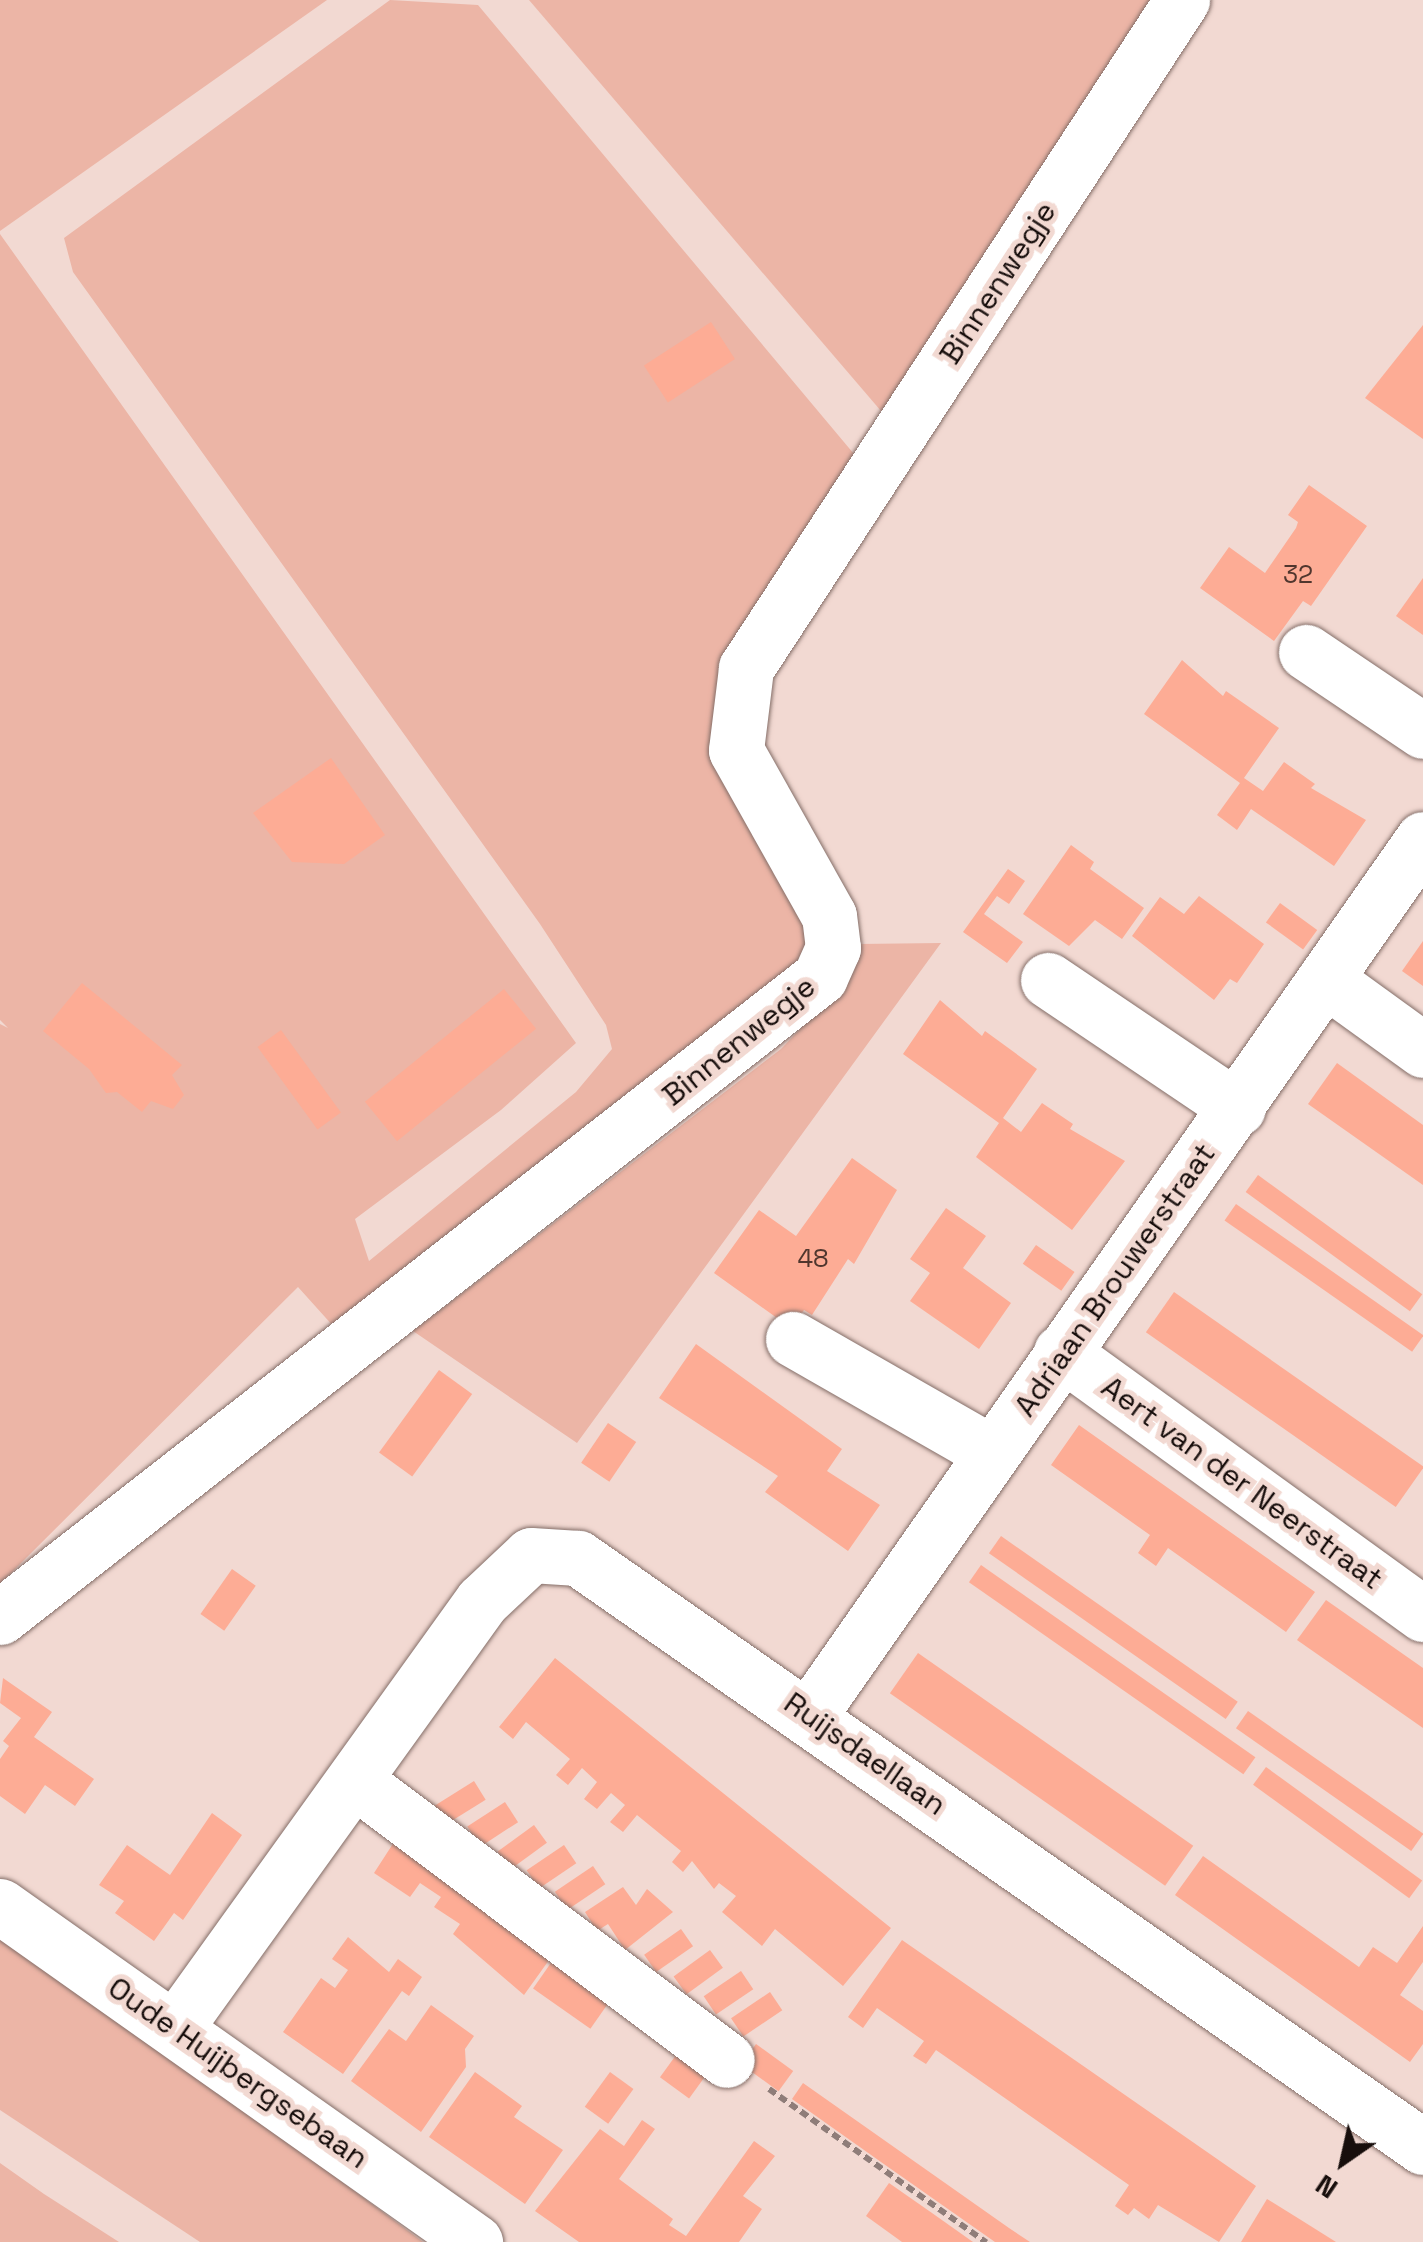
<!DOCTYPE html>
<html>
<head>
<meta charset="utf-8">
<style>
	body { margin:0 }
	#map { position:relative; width:1423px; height:2242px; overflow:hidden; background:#f2d9d2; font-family:"Space Grotesk",sans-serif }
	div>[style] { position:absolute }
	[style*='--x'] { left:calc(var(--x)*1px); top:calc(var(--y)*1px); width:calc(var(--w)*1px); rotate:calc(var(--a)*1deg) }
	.green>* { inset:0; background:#ecb5a6 }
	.building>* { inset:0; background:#fdac95; transform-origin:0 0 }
	.path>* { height:6px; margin-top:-3px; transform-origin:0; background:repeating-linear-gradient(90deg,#8f7d79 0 8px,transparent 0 13px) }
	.roads { filter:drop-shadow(0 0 2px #846e68) drop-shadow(0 0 2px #846e68) }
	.minor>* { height:55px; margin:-27.5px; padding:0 27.5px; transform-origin:27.5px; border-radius:27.5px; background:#fff }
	span { translate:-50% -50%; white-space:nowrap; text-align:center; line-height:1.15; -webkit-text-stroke:10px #f2d9d2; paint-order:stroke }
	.number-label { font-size:25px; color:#50362e }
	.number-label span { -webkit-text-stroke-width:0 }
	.street-label { font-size:30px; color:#170e0c }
	.north { position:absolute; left:1293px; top:2112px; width:100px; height:100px; -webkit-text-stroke:8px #f2d9d2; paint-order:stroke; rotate:214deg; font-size:28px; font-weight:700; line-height:40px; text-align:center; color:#170e0c }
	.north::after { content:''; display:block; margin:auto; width:35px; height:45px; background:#170e0c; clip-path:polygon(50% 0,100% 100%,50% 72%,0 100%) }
</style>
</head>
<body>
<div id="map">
	<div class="green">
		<i style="clip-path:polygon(0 0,327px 0,0 231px)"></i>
		<i style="clip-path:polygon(390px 0,478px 5px,859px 460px,722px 713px,818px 917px,815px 963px,343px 1337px,298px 1287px,0 1584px,0 1024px,8px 1028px,0 1020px,0 234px,576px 1043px,501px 1110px,355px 1219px,369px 1261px,576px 1092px,612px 1049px,606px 1025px,540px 924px,73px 272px,64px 238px)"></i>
		<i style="clip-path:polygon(529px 0,1163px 0,887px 418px)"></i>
		<i style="clip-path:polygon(941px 943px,577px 1443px,413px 1331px,781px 1049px,835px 993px,858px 944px)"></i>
		<i style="clip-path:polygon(0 1928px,423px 2242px,200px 2242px,0 2110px)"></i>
		<i style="clip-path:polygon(0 2163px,44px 2194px,119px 2242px,0 2242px)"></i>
	</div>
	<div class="building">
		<i style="left:711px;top:322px;width:44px;height:80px;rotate:57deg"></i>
		<i style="clip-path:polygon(1423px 325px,1423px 439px,1365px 398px)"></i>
		<i style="clip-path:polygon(1309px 485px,1367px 526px,1311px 606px,1303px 601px,1274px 641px,1200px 588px,1229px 547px,1265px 573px,1296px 528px,1298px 522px,1288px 515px)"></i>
		<i style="clip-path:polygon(1423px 578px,1423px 635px,1396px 616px)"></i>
		<i style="clip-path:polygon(1182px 660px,1223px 696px,1226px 691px,1279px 728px,1244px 778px,1263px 791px,1284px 762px,1315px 784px,1311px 788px,1366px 820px,1334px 866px,1251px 809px,1237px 830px,1217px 815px,1240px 783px,1144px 714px)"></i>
		<i style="clip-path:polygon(331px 758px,385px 835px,344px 864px,292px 862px,253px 813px)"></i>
		<i style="clip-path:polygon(1071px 845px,1094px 862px,1090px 869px,1144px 908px,1122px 939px,1095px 920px,1069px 946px,1023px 914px)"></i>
		<i style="clip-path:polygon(1008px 869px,1025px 881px,1009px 904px,997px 896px,984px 914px,1023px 942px,1007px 963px,963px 932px)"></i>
		<i style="clip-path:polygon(1199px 896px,1264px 944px,1237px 983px,1230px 979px,1214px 1000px,1132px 936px,1160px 897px,1184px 914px)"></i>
		<i style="left:1280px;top:903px;width:46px;height:24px;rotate:36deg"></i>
		<i style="clip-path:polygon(1423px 941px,1423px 986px,1402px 971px)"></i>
		<i style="clip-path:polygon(82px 983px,182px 1065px,172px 1075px,184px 1095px,173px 1109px,151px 1101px,142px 1112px,117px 1092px,106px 1093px,89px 1069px,43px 1031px)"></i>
		<i style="left:504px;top:989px;width:51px;height:179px;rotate:51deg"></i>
		<i style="clip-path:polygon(940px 1000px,982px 1036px,985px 1031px,1037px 1069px,1003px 1118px,1021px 1132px,1042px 1103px,1073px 1124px,1070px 1129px,1125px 1161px,1072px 1230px,976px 1157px,999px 1123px,903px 1054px)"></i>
		<i style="left:281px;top:1030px;width:102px;height:29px;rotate:54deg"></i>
		<i style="clip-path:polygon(1337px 1063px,1423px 1125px,1423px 1185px,1308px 1104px)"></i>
		<i style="clip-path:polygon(852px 1158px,897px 1190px,854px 1264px,848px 1259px,812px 1315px,804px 1310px,791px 1328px,714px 1273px,759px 1210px,796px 1236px)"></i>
		<i style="left:1258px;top:1175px;width:203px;height:21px;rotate:36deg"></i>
		<i style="left:1236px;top:1204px;width:229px;height:20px;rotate:35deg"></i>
		<i style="clip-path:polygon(946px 1208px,986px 1236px,963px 1268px,1011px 1303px,979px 1349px,910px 1301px,930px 1273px,910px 1259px)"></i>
		<i style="left:1036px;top:1245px;width:47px;height:23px;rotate:35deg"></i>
		<i style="left:1174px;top:1292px;width:305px;height:49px;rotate:35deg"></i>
		<i style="clip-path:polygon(696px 1344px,842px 1449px,827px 1471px,880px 1505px,848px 1551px,765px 1492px,778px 1476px,659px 1398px)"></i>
		<i style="left:439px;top:1370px;width:41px;height:102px;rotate:36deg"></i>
		<i style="left:608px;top:1423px;width:34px;height:48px;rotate:34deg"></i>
		<i style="clip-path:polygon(1079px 1425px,1315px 1592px,1286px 1632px,1168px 1548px,1156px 1566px,1138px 1553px,1150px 1535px,1051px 1465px)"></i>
		<i style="left:1001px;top:1536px;width:289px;height:21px;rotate:35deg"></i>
		<i style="left:981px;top:1565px;width:335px;height:21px;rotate:35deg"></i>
		<i style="left:232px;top:1569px;width:29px;height:55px;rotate:35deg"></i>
		<i style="clip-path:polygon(1326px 1600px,1423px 1668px,1423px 1728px,1297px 1640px)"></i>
		<i style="left:918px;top:1653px;width:336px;height:49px;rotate:35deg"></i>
		<i style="clip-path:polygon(555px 1658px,891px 1928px,843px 1986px,775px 1929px,762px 1946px,722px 1912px,736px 1896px,719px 1883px,714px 1889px,692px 1861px,683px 1872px,672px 1862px,681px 1851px,637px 1815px,623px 1832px,610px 1822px,625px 1805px,611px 1793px,597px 1809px,584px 1799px,597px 1782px,582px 1768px,568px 1785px,556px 1775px,570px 1759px,526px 1722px,513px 1739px,499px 1727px)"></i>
		<i style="clip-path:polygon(3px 1678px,52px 1712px,34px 1737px,94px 1779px,75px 1806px,45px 1785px,25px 1814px,0 1796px,0 1759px,9px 1746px,3px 1741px,21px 1718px,0 1703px)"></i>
		<i style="left:1248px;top:1711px;width:214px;height:21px;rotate:35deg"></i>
		<i style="left:1266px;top:1767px;width:193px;height:22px;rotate:36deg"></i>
		<i style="left:474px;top:1781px;width:22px;height:46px;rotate:58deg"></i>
		<i style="left:505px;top:1802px;width:24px;height:45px;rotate:57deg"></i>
		<i style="clip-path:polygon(212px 1813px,242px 1835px,183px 1920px,174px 1913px,154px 1941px,115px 1913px,124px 1901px,99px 1885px,127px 1845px,170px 1875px)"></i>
		<i style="left:534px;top:1825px;width:22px;height:45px;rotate:54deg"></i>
		<i style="clip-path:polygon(398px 1836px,557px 1949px,524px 1995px,453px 1934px,460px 1924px,434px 1907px,441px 1897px,420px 1883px,410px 1897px,374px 1873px)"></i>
		<i style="left:564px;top:1845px;width:22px;height:45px;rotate:56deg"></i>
		<i style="clip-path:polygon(1203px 1856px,1359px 1967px,1373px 1947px,1397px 1963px,1423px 1926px,1423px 1962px,1400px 1995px,1423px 2011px,1423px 2044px,1410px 2062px,1175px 1895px)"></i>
		<i style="left:593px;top:1866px;width:22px;height:46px;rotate:56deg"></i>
		<i style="clip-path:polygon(623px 1887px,636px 1905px,647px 1889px,673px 1912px,625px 1950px,608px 1924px,597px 1931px,585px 1912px)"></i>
		<i style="left:681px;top:1929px;width:21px;height:45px;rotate:55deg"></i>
		<i style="clip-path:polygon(348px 1937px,389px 1972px,398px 1959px,422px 1977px,409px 1996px,402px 1991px,343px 2074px,283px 2032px,321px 1978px,335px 1988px,348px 1970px,332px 1959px)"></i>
		<i style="clip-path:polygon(902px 1940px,1256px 2186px,1219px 2242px,1158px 2205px,1149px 2219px,1134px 2208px,1128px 2215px,1115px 2206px,1129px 2185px,936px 2050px,926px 2064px,913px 2056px,924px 2041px,877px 2008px,863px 2028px,848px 2017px)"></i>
		<i style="left:560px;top:1950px;width:70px;height:47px;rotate:35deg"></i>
		<i style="left:710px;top:1950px;width:22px;height:45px;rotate:54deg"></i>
		<i style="left:741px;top:1971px;width:22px;height:45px;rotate:56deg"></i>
		<i style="left:770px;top:1992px;width:22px;height:47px;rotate:56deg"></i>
		<i style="clip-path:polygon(431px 2005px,474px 2036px,465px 2049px,466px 2067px,421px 2132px,351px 2081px,389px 2029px,406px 2041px)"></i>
		<i style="left:687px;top:2040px;width:36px;height:46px;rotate:36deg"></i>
		<i style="left:756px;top:2044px;width:46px;height:25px;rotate:36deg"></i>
		<i style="clip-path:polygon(475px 2072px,522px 2106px,514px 2117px,563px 2150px,525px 2204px,429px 2137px)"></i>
		<i style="left:610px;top:2072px;width:29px;height:43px;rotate:36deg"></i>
		<i style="clip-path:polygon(803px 2083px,1009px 2228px,1030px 2242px,995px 2242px,881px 2162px,792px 2099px)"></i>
		<i style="clip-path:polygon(642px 2120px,655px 2129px,619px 2179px,673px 2219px,669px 2225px,686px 2236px,754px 2141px,775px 2156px,743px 2196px,762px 2209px,739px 2242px,579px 2242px,535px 2211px,600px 2129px,624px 2146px)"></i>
		<i style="clip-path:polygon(889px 2183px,932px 2213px,973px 2242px,902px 2242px,866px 2216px)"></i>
		<i style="clip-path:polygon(1267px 2199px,1301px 2220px,1336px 2242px,1241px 2242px)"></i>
	</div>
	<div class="path">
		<i style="--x:769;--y:2089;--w:266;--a:35.2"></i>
	</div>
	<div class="roads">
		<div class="minor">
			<i style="--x:1306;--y:652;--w:141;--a:34"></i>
			<i style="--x:1325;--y:979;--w:121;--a:35.9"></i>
			<i style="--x:1048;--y:980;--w:229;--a:34"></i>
			<i style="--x:793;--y:1339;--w:229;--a:29.8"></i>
			<i style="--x:1061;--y:1352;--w:447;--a:35.9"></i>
			<i style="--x:0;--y:1617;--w:1040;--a:-37.97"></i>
			<i style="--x:820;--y:977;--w:32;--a:-66"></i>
			<i style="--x:833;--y:948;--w:32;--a:-97"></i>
			<i style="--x:829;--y:916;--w:190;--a:-119.3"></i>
			<i style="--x:736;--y:750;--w:83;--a:-83"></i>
			<i style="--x:746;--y:668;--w:798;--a:-56.87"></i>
			<i style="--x:810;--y:1714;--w:1068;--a:-54.99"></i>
			<i style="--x:354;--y:1780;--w:466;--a:36.9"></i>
			<i style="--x:0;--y:1906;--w:582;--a:35.27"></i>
			<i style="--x:175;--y:2028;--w:526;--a:-54.29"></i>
			<i style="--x:482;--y:1601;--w:67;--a:-43.2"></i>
			<i style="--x:531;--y:1555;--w:47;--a:3.7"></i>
			<i style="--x:578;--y:1558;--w:1030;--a:34.88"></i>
		</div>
	</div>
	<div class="number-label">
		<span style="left:1298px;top:574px">32</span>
		<span style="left:813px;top:1258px">48</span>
	</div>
	<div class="street-label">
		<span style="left:998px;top:283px;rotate:-57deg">Binnenwegje</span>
		<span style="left:739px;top:1041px;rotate:-39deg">Binnenwegje</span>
		<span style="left:1115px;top:1280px;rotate:-55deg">Adriaan Brouwerstraat</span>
		<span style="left:1242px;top:1483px;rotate:36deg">Aert van der Neerstraat</span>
		<span style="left:865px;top:1754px;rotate:35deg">Ruijsdaellaan</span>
		<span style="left:238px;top:2073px;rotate:35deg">Oude Huijbergsebaan</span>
	</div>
	<div class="north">N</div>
</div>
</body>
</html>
